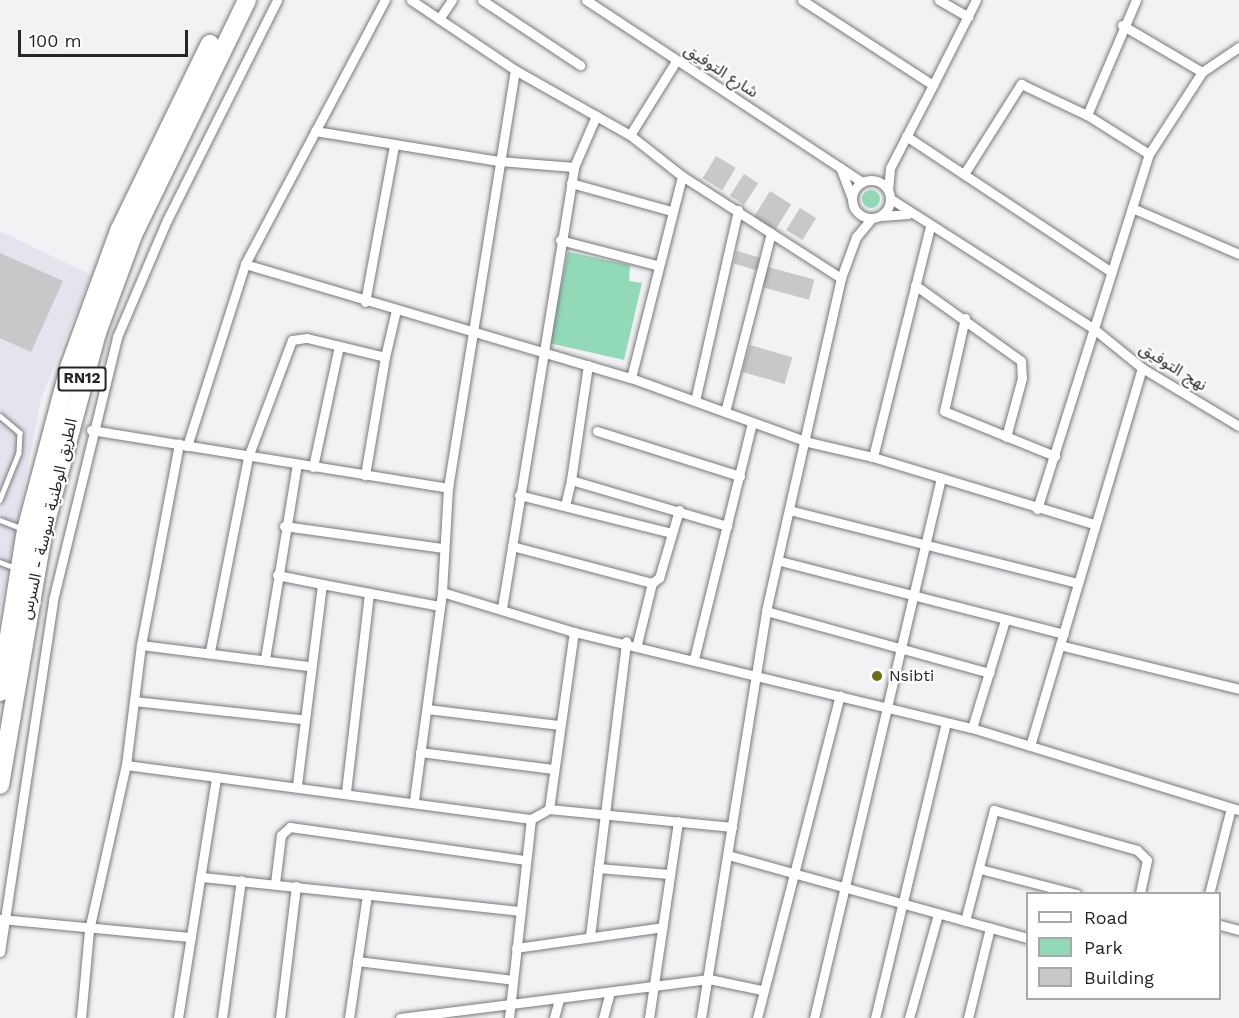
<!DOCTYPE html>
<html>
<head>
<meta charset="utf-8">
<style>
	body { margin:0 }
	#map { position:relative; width:1239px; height:1018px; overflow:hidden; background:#f2f1f4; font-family:"Work Sans","Noto Sans Arabic",sans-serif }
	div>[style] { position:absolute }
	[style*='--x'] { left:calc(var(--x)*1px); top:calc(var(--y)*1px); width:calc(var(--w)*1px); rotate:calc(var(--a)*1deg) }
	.built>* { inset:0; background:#e5e4ee }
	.green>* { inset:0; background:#92d9b8 }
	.round { border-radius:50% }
	.building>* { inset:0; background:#c8c7ca; transform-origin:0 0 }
	.roads { filter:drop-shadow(0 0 2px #79797c) drop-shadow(0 0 2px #79797c) }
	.lane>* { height:4.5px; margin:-2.25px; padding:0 2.25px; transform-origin:2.25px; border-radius:2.25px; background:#fff }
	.street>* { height:9px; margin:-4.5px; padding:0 4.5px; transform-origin:4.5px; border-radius:4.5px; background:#fff }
	.street>.ring { margin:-4.5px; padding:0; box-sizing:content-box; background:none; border:9px solid #fff; border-radius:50% }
	.highway>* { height:18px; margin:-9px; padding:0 9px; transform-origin:9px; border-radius:9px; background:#fff }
	.dots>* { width:16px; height:16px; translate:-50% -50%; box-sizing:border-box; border:3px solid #fff; border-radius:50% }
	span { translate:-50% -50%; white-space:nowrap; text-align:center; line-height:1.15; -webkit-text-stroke:4.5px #fff; paint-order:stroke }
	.shield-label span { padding:2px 4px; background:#fff; border:2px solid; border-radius:4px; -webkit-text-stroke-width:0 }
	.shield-label { font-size:15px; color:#262627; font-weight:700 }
	.street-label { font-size:16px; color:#262627 }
	.poi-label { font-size:16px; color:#262627 }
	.left { translate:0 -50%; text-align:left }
	.legend { position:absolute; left:1026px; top:892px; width:195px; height:108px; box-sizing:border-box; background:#fff; border:2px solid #a8a8a9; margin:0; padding:8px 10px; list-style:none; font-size:18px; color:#262627 }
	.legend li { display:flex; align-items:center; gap:12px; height:30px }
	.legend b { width:30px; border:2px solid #a8a8a9 }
	.scale { position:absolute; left:18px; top:30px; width:170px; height:27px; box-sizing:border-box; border:3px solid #262627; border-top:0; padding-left:8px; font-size:18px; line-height:21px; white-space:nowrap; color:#262627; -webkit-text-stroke:4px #fff; paint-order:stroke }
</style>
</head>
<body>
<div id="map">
	<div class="built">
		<i style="clip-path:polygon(0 231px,91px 275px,41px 399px,0 611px)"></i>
	</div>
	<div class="green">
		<i class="round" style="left:862px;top:190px;width:18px;height:18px"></i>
		<i style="clip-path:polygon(568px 252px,630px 265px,629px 281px,642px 283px,624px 360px,549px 343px)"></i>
	</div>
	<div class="building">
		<i style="left:716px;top:156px;width:23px;height:26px;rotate:31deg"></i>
		<i style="left:744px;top:174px;width:17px;height:26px;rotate:33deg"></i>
		<i style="left:770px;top:191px;width:25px;height:30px;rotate:32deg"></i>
		<i style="left:800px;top:208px;width:19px;height:26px;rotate:32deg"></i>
		<i style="left:737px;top:251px;width:26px;height:13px;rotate:16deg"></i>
		<i style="clip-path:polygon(0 253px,63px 281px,31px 352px,0 338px)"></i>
		<i style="left:768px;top:267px;width:48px;height:21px;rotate:15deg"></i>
		<i style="left:750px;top:345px;width:44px;height:28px;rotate:16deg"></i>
	</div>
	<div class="roads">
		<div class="lane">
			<i style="--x:0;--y:416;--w:26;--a:40"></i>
			<i style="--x:20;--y:433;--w:20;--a:93"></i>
			<i style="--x:19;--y:453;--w:51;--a:112"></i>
			<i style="--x:0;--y:520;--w:25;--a:21"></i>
			<i style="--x:0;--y:562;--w:17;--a:21"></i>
		</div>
		<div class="street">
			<i style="--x:411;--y:0;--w:125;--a:33.9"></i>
			<i style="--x:515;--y:70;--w:132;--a:29.5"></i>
			<i style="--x:630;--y:135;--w:66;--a:38.3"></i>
			<i style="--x:682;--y:176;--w:189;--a:32.7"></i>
			<i style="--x:482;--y:0;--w:118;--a:33.6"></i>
			<i style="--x:586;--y:0;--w:331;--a:33.4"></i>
			<i style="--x:802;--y:0;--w:156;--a:33"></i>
			<i style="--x:933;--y:85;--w:93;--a:117.4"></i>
			<i style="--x:890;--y:168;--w:21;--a:95"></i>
			<i style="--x:939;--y:0;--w:34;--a:30"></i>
			<i style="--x:439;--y:19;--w:23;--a:-56"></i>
			<i style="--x:1122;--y:25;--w:93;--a:30.4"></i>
			<i style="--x:933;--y:85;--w:95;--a:-63.2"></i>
			<i style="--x:1087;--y:115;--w:125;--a:-66.9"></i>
			<i style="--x:315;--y:131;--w:186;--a:9.3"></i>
			<i style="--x:499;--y:161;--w:75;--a:4.6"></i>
			<i style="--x:630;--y:135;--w:87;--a:-58.1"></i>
			<i style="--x:906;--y:136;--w:245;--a:33.5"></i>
			<i style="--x:840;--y:167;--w:33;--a:69"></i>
			<i style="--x:964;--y:174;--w:107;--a:-57.7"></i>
			<i style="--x:1021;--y:84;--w:73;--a:25.2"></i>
			<i style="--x:1087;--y:115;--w:73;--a:32.2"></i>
			<i class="ring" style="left:852px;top:180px;width:29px;height:29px"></i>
			<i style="--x:571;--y:183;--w:104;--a:15.6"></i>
			<i style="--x:891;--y:199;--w:241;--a:32.6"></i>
			<i style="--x:1094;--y:329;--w:62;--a:39.1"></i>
			<i style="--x:1142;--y:368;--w:113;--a:30.9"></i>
			<i style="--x:1132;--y:208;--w:116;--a:23.3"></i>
			<i style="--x:881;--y:216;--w:27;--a:-4"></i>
			<i style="--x:560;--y:240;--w:99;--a:14.6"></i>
			<i style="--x:245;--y:264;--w:402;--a:16.5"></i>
			<i style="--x:631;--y:378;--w:188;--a:19.9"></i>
			<i style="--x:808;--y:442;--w:67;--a:13"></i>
			<i style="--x:873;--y:457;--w:230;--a:16.9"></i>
			<i style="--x:915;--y:285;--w:130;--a:35.6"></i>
			<i style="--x:1021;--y:361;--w:17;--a:87"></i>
			<i style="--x:1022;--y:378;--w:61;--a:105.2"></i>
			<i style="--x:365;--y:302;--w:159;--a:-79.5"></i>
			<i style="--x:965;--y:318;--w:95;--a:102.7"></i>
			<i style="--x:944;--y:411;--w:120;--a:22.1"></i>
			<i style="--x:385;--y:357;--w:48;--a:-76.8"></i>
			<i style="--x:631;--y:378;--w:208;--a:-75.8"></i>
			<i style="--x:695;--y:401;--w:196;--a:-77.3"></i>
			<i style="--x:725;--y:412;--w:185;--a:-75.6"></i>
			<i style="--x:91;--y:430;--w:362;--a:9.2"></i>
			<i style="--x:597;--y:431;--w:150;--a:17.5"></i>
			<i style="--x:187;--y:446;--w:191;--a:-72.3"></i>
			<i style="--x:245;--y:264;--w:299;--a:-62.1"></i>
			<i style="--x:873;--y:457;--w:237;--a:-76.1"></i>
			<i style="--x:313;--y:467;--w:124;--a:-77.9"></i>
			<i style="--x:571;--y:480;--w:116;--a:-81.6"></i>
			<i style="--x:519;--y:495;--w:157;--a:14"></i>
			<i style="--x:565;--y:506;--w:27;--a:-77"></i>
			<i style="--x:571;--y:480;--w:163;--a:16.4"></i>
			<i style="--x:1037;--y:509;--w:372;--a:-72.5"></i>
			<i style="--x:1149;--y:154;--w:98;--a:-57.1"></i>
			<i style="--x:1202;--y:72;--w:45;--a:-34"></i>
			<i style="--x:789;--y:510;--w:298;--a:14.2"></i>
			<i style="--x:284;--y:526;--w:161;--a:7.9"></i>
			<i style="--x:512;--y:546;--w:145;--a:14.8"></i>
			<i style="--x:652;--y:583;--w:9;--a:-36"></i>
			<i style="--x:659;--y:578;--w:71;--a:-73.6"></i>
			<i style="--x:780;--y:561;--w:293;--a:14.4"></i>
			<i style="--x:277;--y:575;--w:46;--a:11.3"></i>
			<i style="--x:322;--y:584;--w:204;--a:97.1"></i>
			<i style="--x:322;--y:584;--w:119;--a:10.6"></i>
			<i style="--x:442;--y:592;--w:138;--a:16.9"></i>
			<i style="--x:574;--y:632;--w:409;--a:13.6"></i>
			<i style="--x:972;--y:728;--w:279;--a:17.1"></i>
			<i style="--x:502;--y:608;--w:447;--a:-80.7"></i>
			<i style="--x:574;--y:167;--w:56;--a:-66.7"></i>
			<i style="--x:766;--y:611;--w:232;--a:15.5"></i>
			<i style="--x:637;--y:644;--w:63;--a:-76.2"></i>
			<i style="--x:141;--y:645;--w:168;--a:7.2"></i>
			<i style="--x:1063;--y:646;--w:181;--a:13.7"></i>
			<i style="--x:210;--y:651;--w:198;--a:-78.9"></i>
			<i style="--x:248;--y:457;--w:125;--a:-69.4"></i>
			<i style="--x:292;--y:340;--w:15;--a:-8"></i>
			<i style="--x:307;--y:338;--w:80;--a:13.7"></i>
			<i style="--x:385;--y:357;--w:120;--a:99.6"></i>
			<i style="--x:265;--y:659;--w:198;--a:-80.7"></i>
			<i style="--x:694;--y:659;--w:243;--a:-76.2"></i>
			<i style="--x:134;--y:701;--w:168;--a:6.2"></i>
			<i style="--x:427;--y:709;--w:134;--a:6.9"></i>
			<i style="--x:972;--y:728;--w:113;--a:-73"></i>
			<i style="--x:1030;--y:746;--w:394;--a:-73.5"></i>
			<i style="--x:420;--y:752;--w:134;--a:7.3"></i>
			<i style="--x:126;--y:765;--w:409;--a:7.6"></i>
			<i style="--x:531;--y:819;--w:21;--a:-29"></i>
			<i style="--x:549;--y:809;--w:184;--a:5.6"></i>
			<i style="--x:346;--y:792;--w:200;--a:-83.4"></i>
			<i style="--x:414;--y:800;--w:210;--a:-82.3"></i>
			<i style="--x:442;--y:592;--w:104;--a:-86.7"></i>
			<i style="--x:448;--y:488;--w:423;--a:-80.9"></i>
			<i style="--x:549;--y:809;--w:179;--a:-82"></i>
			<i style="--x:728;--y:855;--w:311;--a:15.5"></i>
			<i style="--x:598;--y:868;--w:71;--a:4.8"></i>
			<i style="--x:980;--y:869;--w:100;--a:14.5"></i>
			<i style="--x:202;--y:877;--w:319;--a:6.1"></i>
			<i style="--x:275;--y:883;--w:48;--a:-82.9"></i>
			<i style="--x:281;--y:835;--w:12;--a:-42"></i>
			<i style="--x:290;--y:827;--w:238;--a:8"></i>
			<i style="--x:1209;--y:894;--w:89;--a:-75.7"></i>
			<i style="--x:0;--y:919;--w:191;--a:5.4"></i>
			<i style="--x:965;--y:921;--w:115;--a:-75.4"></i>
			<i style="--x:994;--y:810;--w:148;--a:15.6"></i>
			<i style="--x:1137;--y:850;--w:14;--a:45"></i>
			<i style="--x:1147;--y:860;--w:35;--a:102"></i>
			<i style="--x:1220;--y:925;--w:20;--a:15"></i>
			<i style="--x:590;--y:936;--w:297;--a:-83"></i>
			<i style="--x:516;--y:948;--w:148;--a:-8.1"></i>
			<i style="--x:0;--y:952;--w:356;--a:-81.4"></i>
			<i style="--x:53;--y:600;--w:271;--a:-76.3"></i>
			<i style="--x:117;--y:337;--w:127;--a:-66.9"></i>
			<i style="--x:167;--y:220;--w:246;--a:-63.4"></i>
			<i style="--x:357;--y:961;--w:157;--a:6.9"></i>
			<i style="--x:81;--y:1018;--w:88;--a:-84.8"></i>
			<i style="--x:89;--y:930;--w:169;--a:-77.4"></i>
			<i style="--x:126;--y:765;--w:121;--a:-82.9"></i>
			<i style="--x:141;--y:645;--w:205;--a:-79.3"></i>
			<i style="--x:178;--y:1018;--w:243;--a:-81"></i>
			<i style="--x:222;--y:1018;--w:139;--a:-82.2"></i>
			<i style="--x:280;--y:1018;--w:133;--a:-83.1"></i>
			<i style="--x:349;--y:1018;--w:125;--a:-81.7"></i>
			<i style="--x:400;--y:1018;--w:311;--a:-7.2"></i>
			<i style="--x:709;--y:979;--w:53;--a:11.9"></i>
			<i style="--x:509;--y:1018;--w:200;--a:-83.7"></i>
			<i style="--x:554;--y:1018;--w:20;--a:-75"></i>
			<i style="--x:603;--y:1018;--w:27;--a:-75"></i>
			<i style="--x:649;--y:1018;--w:199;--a:-81.6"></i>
			<i style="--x:701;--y:1018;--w:412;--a:-80.9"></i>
			<i style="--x:766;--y:611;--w:341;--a:-77.3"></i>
			<i style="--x:841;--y:278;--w:44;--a:-69.9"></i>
			<i style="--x:856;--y:237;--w:23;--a:-50"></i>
			<i style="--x:757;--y:1018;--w:333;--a:-75.6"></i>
			<i style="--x:814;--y:1018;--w:555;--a:-76.77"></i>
			<i style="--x:875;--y:1018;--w:303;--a:-76.5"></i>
			<i style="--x:909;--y:1018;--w:108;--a:-74.4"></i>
			<i style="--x:968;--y:1018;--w:93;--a:-76.3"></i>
		</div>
		<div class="highway">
			<i style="--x:0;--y:692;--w:164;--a:-80.9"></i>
			<i style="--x:26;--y:530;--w:171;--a:-75.1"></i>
			<i style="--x:70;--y:365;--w:143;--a:-69.9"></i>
			<i style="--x:119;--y:231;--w:208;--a:-64.1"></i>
			<i style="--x:0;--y:785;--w:256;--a:-80.3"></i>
			<i style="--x:43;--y:533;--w:207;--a:-74.9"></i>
			<i style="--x:97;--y:333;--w:104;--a:-69.8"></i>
			<i style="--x:133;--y:235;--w:261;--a:-64.1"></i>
		</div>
	</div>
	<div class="dots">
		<i style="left:877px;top:676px;background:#6b6f13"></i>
	</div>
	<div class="shield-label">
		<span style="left:82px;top:379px">RN12</span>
	</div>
	<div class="street-label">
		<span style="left:721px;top:71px;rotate:33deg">شارع التوفيق</span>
		<span style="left:1173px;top:367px;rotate:32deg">نهج التوفيق</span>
		<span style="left:49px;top:519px;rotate:-77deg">الطريق الوطنية سوسة - السرس</span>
	</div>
	<div class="poi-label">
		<span class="left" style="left:889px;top:676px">Nsibti</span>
	</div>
	<ul class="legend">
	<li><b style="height:8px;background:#fff"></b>Road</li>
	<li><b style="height:16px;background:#92d9b8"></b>Park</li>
	<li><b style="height:16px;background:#c8c7ca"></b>Building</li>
	</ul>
	<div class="scale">100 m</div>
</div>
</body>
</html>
